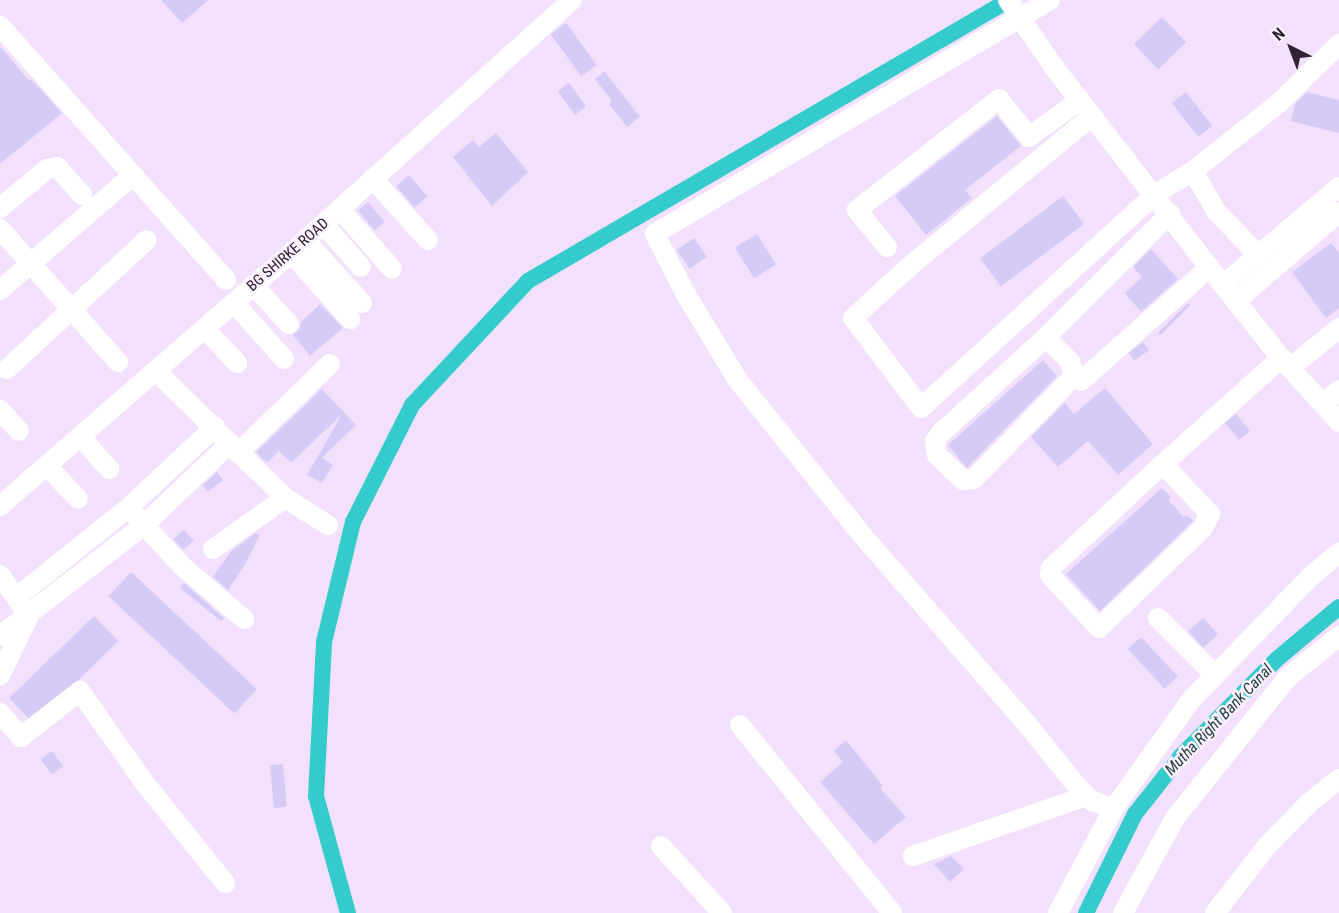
<!DOCTYPE html>
<html>
<head>
<meta charset="utf-8">
<style>
	body { margin:0 }
	#map { position:relative; width:1339px; height:913px; overflow:hidden; background:#f3e0fc; font-family:"Roboto Condensed",sans-serif }
	div>[style] { position:absolute }
	[style*='--x'] { left:calc(var(--x)*1px); top:calc(var(--y)*1px); width:calc(var(--w)*1px); rotate:calc(var(--a)*1deg) }
	.canal>* { height:16px; margin:-8px; padding:0 8px; transform-origin:8px; border-radius:8px; background:#34cbcd }
	.building>* { inset:0; background:#d6cbf7; transform-origin:0 0 }
	.minor>* { height:20px; margin:-10px; padding:0 10px; transform-origin:10px; border-radius:10px; background:#fff }
	span { translate:-50% -50%; white-space:nowrap; text-align:center; line-height:1.15; -webkit-text-stroke:5px #fbf1ff; paint-order:stroke }
	.street-label { font-size:15px; color:#2e2431 }
	.water-label { font-size:16px; color:#1e3c3c; font-style:italic }
	.north { position:absolute; left:1261px; top:18px; width:60px; height:60px; -webkit-text-stroke:4px #fbf1ff; paint-order:stroke; rotate:318deg; font-size:16px; font-weight:700; line-height:24px; text-align:center; color:#2e2431 }
	.north::after { content:''; display:block; margin:auto; width:21px; height:27px; background:#2e2431; clip-path:polygon(50% 0,100% 100%,50% 72%,0 100%) }
</style>
</head>
<body>
<div id="map">
	<div class="canal">
		<i style="--x:348;--y:913;--w:121;--a:-105.3"></i>
		<i style="--x:316;--y:796;--w:154;--a:-87"></i>
		<i style="--x:324;--y:642;--w:123;--a:-76.4"></i>
		<i style="--x:353;--y:522;--w:131;--a:-63.2"></i>
		<i style="--x:412;--y:405;--w:170;--a:-46.9"></i>
		<i style="--x:528;--y:281;--w:557;--a:-30.29"></i>
		<i style="--x:1086;--y:913;--w:110;--a:-63.7"></i>
		<i style="--x:1135;--y:814;--w:73;--a:-51.7"></i>
		<i style="--x:1180;--y:757;--w:138;--a:-45.3"></i>
		<i style="--x:1277;--y:659;--w:81;--a:-40"></i>
	</div>
	<div class="building">
		<i style="clip-path:polygon(161px 0,208px 0,182px 23px)"></i>
		<i style="left:1162px;top:17px;width:35px;height:39px;rotate:46deg"></i>
		<i style="left:566px;top:23px;width:52px;height:19px;rotate:54deg"></i>
		<i style="clip-path:polygon(0 46px,29px 81px,31px 79px,62px 113px,0 164px)"></i>
		<i style="clip-path:polygon(605px 72px,640px 117px,627px 127px,609px 104px,612px 101px,595px 79px)"></i>
		<i style="left:569px;top:83px;width:29px;height:14px;rotate:54deg"></i>
		<i style="left:1186px;top:92px;width:43px;height:18px;rotate:52deg"></i>
		<i style="clip-path:polygon(1307px 92px,1339px 100px,1339px 133px,1291px 121px,1295px 104px)"></i>
		<i style="clip-path:polygon(997px 116px,1021px 146px,965px 190px,972px 198px,926px 235px,895px 196px)"></i>
		<i style="clip-path:polygon(496px 133px,528px 172px,492px 206px,453px 157px,473px 140px,479px 147px)"></i>
		<i style="left:409px;top:175px;width:28px;height:17px;rotate:49deg"></i>
		<i style="left:1063px;top:196px;width:35px;height:104px;rotate:53deg"></i>
		<i style="left:368px;top:202px;width:26px;height:13px;rotate:50deg"></i>
		<i style="left:757px;top:234px;width:36px;height:26px;rotate:58deg"></i>
		<i style="left:694px;top:238px;width:23px;height:21px;rotate:56deg"></i>
		<i style="clip-path:polygon(1331px 243px,1339px 253px,1339px 308px,1326px 318px,1292px 272px)"></i>
		<i style="clip-path:polygon(1151px 249px,1178px 279px,1141px 312px,1125px 293px,1142px 277px,1133px 267px)"></i>
		<i style="left:1188px;top:303px;width:3px;height:43px;rotate:45deg"></i>
		<i style="clip-path:polygon(320px 304px,343px 328px,310px 356px,293px 335px,300px 328px,301px 322px)"></i>
		<i style="left:1143px;top:342px;width:10px;height:18px;rotate:53deg"></i>
		<i style="clip-path:polygon(1043px 360px,1057px 376px,967px 468px,948px 445px)"></i>
		<i style="clip-path:polygon(1105px 388px,1153px 444px,1118px 475px,1088px 441px,1058px 467px,1031px 437px,1065px 403px,1074px 414px)"></i>
		<i style="clip-path:polygon(322px 389px,356px 425px,322px 458px,333px 465px,322px 483px,307px 475px,342px 414px,291px 463px,279px 451px,267px 463px,256px 452px)"></i>
		<i style="left:1236px;top:414px;width:22px;height:14px;rotate:51deg"></i>
		<i style="clip-path:polygon(217px 472px,223px 480px,208px 492px,203px 485px)"></i>
		<i style="clip-path:polygon(1162px 488px,1171px 497px,1168px 500px,1184px 517px,1187px 515px,1193px 521px,1100px 611px,1066px 574px)"></i>
		<i style="clip-path:polygon(184px 530px,194px 541px,183px 549px,173px 539px)"></i>
		<i style="clip-path:polygon(256px 533px,260px 535px,244px 566px,228px 590px,213px 577px,231px 551px)"></i>
		<i style="left:131px;top:572px;width:172px;height:33px;rotate:43deg"></i>
		<i style="clip-path:polygon(184px 583px,224px 618px,221px 621px,180px 588px)"></i>
		<i style="left:94px;top:616px;width:35px;height:118px;rotate:46deg"></i>
		<i style="left:1203px;top:618px;width:22px;height:20px;rotate:47deg"></i>
		<i style="left:1141px;top:637px;width:54px;height:18px;rotate:47deg"></i>
		<i style="clip-path:polygon(846px 740px,883px 786px,880px 788px,906px 817px,874px 844px,820px 782px,843px 762px,834px 751px)"></i>
		<i style="left:52px;top:751px;width:19px;height:14px;rotate:54deg"></i>
		<i style="left:283px;top:764px;width:43px;height:13px;rotate:85deg"></i>
		<i style="clip-path:polygon(951px 856px,964px 869px,950px 882px,934px 864px)"></i>
	</div>
	<div class="minor">
		<i style="--x:1008;--y:0;--w:80;--a:55.7"></i>
		<i style="--x:1053;--y:66;--w:277;--a:52.2"></i>
		<i style="--x:1223;--y:285;--w:93;--a:51.5"></i>
		<i style="--x:1281;--y:358;--w:86;--a:47.8"></i>
		<i style="--x:1050;--y:0;--w:459;--a:149.4"></i>
		<i style="--x:655;--y:234;--w:66;--a:63"></i>
		<i style="--x:685;--y:293;--w:100;--a:58.8"></i>
		<i style="--x:737;--y:379;--w:200;--a:51.3"></i>
		<i style="--x:862;--y:535;--w:251;--a:48.9"></i>
		<i style="--x:1027;--y:724;--w:77;--a:51.3"></i>
		<i style="--x:1075;--y:784;--w:24;--a:45"></i>
		<i style="--x:1092;--y:801;--w:23;--a:18"></i>
		<i style="--x:0;--y:26;--w:340;--a:48.3"></i>
		<i style="--x:1092;--y:116;--w:236;--a:140.5"></i>
		<i style="--x:910;--y:266;--w:77;--a:137.6"></i>
		<i style="--x:853;--y:318;--w:113;--a:52.9"></i>
		<i style="--x:921;--y:408;--w:316;--a:-42.4"></i>
		<i style="--x:1154;--y:195;--w:46;--a:-31.6"></i>
		<i style="--x:373;--y:179;--w:82;--a:48"></i>
		<i style="--x:0;--y:208;--w:61;--a:-39.7"></i>
		<i style="--x:47;--y:169;--w:10;--a:-11"></i>
		<i style="--x:57;--y:167;--w:38;--a:48"></i>
		<i style="--x:340;--y:209;--w:79;--a:49.1"></i>
		<i style="--x:323;--y:224;--w:57;--a:48.5"></i>
		<i style="--x:0;--y:229;--w:178;--a:48.4"></i>
		<i style="--x:305;--y:240;--w:85;--a:47.9"></i>
		<i style="--x:887;--y:247;--w:48;--a:-129"></i>
		<i style="--x:857;--y:210;--w:180;--a:-38"></i>
		<i style="--x:999;--y:99;--w:48;--a:51.7"></i>
		<i style="--x:1029;--y:137;--w:63;--a:-36"></i>
		<i style="--x:291;--y:253;--w:89;--a:48.2"></i>
		<i style="--x:1258;--y:255;--w:61;--a:-133.7"></i>
		<i style="--x:1216;--y:211;--w:46;--a:-119.9"></i>
		<i style="--x:1193;--y:171;--w:111;--a:-38.4"></i>
		<i style="--x:1280;--y:102;--w:83;--a:-44.5"></i>
		<i style="--x:253;--y:285;--w:53;--a:47.3"></i>
		<i style="--x:1223;--y:285;--w:152;--a:-40.2"></i>
		<i style="--x:0;--y:290;--w:174;--a:-40.8"></i>
		<i style="--x:1236;--y:301;--w:136;--a:-40.8"></i>
		<i style="--x:234;--y:303;--w:75;--a:48.2"></i>
		<i style="--x:205;--y:329;--w:47;--a:46.7"></i>
		<i style="--x:1046;--y:337;--w:35;--a:46"></i>
		<i style="--x:1070;--y:362;--w:15;--a:74"></i>
		<i style="--x:1074;--y:376;--w:144;--a:134.2"></i>
		<i style="--x:974;--y:479;--w:11;--a:175"></i>
		<i style="--x:963;--y:480;--w:36;--a:-136"></i>
		<i style="--x:937;--y:455;--w:14;--a:-98"></i>
		<i style="--x:935;--y:441;--w:10;--a:-53"></i>
		<i style="--x:941;--y:433;--w:142;--a:-42.4"></i>
		<i style="--x:1046;--y:337;--w:175;--a:-44.8"></i>
		<i style="--x:1290;--y:368;--w:63;--a:-39.2"></i>
		<i style="--x:7;--y:369;--w:190;--a:-42.7"></i>
		<i style="--x:157;--y:372;--w:180;--a:44.5"></i>
		<i style="--x:1081;--y:381;--w:172;--a:-41.5"></i>
		<i style="--x:1323;--y:404;--w:21;--a:-41"></i>
		<i style="--x:0;--y:410;--w:28;--a:48"></i>
		<i style="--x:81;--y:437;--w:43;--a:48.8"></i>
		<i style="--x:238;--y:453;--w:128;--a:-44.1"></i>
		<i style="--x:1163;--y:464;--w:69;--a:46.8"></i>
		<i style="--x:1210;--y:514;--w:17;--a:118"></i>
		<i style="--x:1202;--y:529;--w:143;--a:136.1"></i>
		<i style="--x:1099;--y:628;--w:72;--a:-132.8"></i>
		<i style="--x:1050;--y:575;--w:7;--a:-82"></i>
		<i style="--x:1051;--y:568;--w:153;--a:-42.9"></i>
		<i style="--x:1163;--y:464;--w:159;--a:-41.9"></i>
		<i style="--x:47;--y:466;--w:45;--a:46.8"></i>
		<i style="--x:0;--y:506;--w:386;--a:-41"></i>
		<i style="--x:291;--y:253;--w:378;--a:-42"></i>
		<i style="--x:136;--y:516;--w:68;--a:47.4"></i>
		<i style="--x:182;--y:566;--w:82;--a:40.5"></i>
		<i style="--x:213;--y:549;--w:88;--a:-35.3"></i>
		<i style="--x:285;--y:498;--w:51;--a:32.1"></i>
		<i style="--x:0;--y:575;--w:50;--a:54.7"></i>
		<i style="--x:29;--y:616;--w:66;--a:116.2"></i>
		<i style="--x:17;--y:597;--w:142;--a:-38.7"></i>
		<i style="--x:128;--y:508;--w:119;--a:-43"></i>
		<i style="--x:1158;--y:618;--w:81;--a:45"></i>
		<i style="--x:0;--y:636;--w:182;--a:-37.6"></i>
		<i style="--x:144;--y:525;--w:119;--a:-43.6"></i>
		<i style="--x:0;--y:713;--w:32;--a:49"></i>
		<i style="--x:21;--y:737;--w:75;--a:-37.9"></i>
		<i style="--x:80;--y:691;--w:110;--a:55"></i>
		<i style="--x:143;--y:781;--w:131;--a:51.2"></i>
		<i style="--x:740;--y:725;--w:242;--a:51"></i>
		<i style="--x:661;--y:846;--w:91;--a:47.7"></i>
		<i style="--x:913;--y:856;--w:183;--a:-19.1"></i>
		<i style="--x:1058;--y:913;--w:119;--a:-61.9"></i>
		<i style="--x:1114;--y:808;--w:133;--a:-54.5"></i>
		<i style="--x:1191;--y:700;--w:171;--a:-45.9"></i>
		<i style="--x:1310;--y:577;--w:38;--a:-40"></i>
		<i style="--x:1123;--y:913;--w:108;--a:-61.3"></i>
		<i style="--x:1175;--y:818;--w:179;--a:-51.3"></i>
		<i style="--x:1287;--y:678;--w:67;--a:-38.9"></i>
		<i style="--x:1215;--y:913;--w:85;--a:-52.2"></i>
		<i style="--x:1267;--y:846;--w:60;--a:-45.7"></i>
		<i style="--x:1309;--y:803;--w:38;--a:-39"></i>
	</div>
	<div class="street-label">
		<span style="left:288px;top:255px;rotate:-41deg">BG SHIRKE ROAD</span>
	</div>
	<div class="water-label">
		<span style="left:1219px;top:720px;rotate:-46deg">Mutha Right Bank Canal</span>
	</div>
	<div class="north">N</div>
</div>
</body>
</html>
